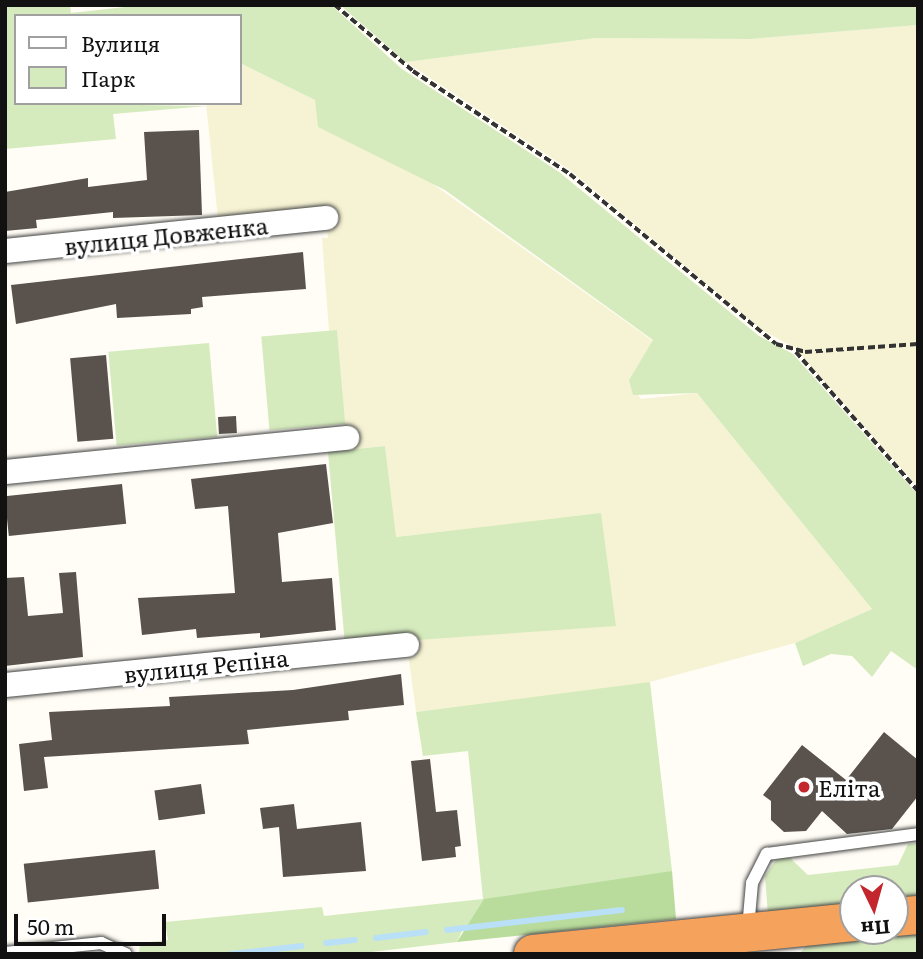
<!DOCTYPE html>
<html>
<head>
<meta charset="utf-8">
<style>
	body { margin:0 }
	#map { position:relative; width:923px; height:959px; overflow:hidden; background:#fffdf5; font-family:Literata,serif }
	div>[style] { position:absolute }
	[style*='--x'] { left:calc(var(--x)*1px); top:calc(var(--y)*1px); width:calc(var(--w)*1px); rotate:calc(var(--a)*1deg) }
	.farmland>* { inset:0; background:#f6f3d4 }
	.green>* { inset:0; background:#d5ebbd; transform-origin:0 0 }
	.forest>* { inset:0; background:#b9dc9c }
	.stream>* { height:6px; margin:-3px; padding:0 3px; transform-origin:3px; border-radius:3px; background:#b9e0f7 }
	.building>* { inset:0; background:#5a524d; transform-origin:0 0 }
	.path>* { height:3.5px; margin-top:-1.75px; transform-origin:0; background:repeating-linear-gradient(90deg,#333 0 7px,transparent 0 10.5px) }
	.roads { filter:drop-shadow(0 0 2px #444) drop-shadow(0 0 2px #444) }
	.lane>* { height:12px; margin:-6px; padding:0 6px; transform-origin:6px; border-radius:6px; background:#fff }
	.street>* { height:24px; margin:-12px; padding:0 12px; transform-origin:12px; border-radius:12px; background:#fff }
	.highway>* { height:38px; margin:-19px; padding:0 19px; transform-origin:19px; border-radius:19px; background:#f5a25d }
	.dots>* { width:19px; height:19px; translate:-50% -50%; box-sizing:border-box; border:4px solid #fff; border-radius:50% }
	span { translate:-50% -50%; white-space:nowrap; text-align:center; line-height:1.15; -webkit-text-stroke:7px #fff; paint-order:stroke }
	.street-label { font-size:23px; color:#111 }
	.poi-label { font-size:23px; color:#111 }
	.left { translate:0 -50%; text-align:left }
	.frame { position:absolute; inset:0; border:7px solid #111; pointer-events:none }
	.legend { position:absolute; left:14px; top:14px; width:228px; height:91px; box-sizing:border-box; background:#fff; border:2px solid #a0a0a0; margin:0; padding:9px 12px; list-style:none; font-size:21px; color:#111 }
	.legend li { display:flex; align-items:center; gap:14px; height:35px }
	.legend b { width:35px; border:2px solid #a0a0a0 }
	.north { position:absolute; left:839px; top:875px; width:70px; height:70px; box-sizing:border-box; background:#fff; border:2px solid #a0a0a0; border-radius:50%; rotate:175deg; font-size:19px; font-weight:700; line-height:28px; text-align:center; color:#111 }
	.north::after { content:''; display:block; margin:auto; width:24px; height:32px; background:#c4262e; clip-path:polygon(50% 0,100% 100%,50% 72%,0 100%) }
	.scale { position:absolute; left:14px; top:914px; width:152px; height:32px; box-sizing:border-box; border:4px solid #111; border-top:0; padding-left:9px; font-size:21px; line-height:24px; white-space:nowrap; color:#111; -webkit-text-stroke:5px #fff; paint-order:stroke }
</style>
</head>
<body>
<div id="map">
	<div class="farmland">
		<i style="clip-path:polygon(918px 25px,918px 487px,795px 348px,762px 330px,570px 170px,406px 62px,596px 38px,751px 39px)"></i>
		<i style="clip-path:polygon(240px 63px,315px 100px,653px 341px,629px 380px,641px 399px,697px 393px,872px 609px,795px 643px,624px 689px,416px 712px,407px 645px,601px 514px,395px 537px,385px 446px,347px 450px,337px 330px,329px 331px,322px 238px,328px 238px,326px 219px,219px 229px,206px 103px,240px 103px)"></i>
	</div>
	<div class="green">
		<i style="clip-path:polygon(5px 5px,70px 5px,71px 13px,143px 5px,331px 5px,402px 69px,559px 172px,759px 336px,793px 354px,918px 495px,918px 670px,891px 651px,872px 677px,852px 656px,831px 654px,803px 666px,795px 643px,872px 609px,697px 393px,633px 395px,629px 380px,653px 340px,445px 190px,318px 127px,315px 100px,240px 63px,240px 16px,16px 16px,16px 103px,207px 106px,113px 114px,116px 139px,5px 149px)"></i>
		<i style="clip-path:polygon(340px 5px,918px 5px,918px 25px,751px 39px,596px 38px,406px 62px)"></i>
		<i style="left:337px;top:330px;width:94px;height:76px;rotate:85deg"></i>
		<i style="left:209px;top:343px;width:94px;height:101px;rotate:85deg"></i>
		<i style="clip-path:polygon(385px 446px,396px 537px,601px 513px,616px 626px,345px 645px,328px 452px)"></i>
		<i style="clip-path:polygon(650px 682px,672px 871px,462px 931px,457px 942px,354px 954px,139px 954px,140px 943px,168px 940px,165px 922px,322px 907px,324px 916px,483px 899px,468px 751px,423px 756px,416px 712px)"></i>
		<i style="clip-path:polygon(918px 843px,918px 901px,895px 903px,895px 889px,853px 889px,853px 907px,768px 915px,765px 876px,776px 860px,788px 856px,808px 875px,898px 865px,908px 844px)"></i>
		<i style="clip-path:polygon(918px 933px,918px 954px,799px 954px,808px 944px)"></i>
	</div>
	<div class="forest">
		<i style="clip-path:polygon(672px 871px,676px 919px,457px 942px,484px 899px)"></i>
	</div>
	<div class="stream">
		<i style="--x:447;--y:930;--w:176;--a:-6.5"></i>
		<i style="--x:376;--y:938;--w:50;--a:-6.8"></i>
		<i style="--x:326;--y:943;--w:29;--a:-6"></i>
		<i style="--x:231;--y:954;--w:71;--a:-6.4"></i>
	</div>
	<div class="building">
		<i style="clip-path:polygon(199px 130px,202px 215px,113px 218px,113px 212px,36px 220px,37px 228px,5px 231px,5px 192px,88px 178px,88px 187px,147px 180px,144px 132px)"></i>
		<i style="clip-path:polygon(303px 252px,306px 289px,202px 297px,203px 307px,191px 309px,191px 314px,117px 318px,116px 304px,16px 324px,11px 285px)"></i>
		<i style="left:106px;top:355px;width:84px;height:36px;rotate:85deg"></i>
		<i style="left:236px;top:416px;width:17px;height:18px;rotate:87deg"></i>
		<i style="clip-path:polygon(326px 464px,333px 523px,278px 533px,282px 582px,332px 578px,336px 630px,260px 638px,260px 633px,197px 638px,196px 629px,142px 635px,138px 598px,235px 593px,228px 506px,195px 509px,191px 479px)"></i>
		<i style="left:122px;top:484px;width:40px;height:118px;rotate:84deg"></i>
		<i style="clip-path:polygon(76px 572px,83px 657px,5px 666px,5px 578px,24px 577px,28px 616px,63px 613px,59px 573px)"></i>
		<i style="clip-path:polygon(401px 674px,404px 705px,348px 711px,349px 720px,247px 730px,249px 744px,44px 757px,48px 788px,24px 791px,19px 744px,52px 740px,49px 712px,170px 706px,169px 697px,293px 690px)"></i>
		<i style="clip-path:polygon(884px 732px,918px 760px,918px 796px,892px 829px,847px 834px,822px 811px,806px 831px,784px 832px,771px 820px,771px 801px,763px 795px,802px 745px,846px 780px)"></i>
		<i style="clip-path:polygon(430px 759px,436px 812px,457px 810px,461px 846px,455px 847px,456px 857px,422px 861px,411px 761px)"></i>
		<i style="left:201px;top:784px;width:30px;height:47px;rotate:82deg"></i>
		<i style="clip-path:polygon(294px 804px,297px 829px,361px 822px,366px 871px,283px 877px,279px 827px,263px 829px,260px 808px)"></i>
		<i style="left:155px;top:850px;width:39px;height:132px;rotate:84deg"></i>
	</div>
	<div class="path">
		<i style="--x:335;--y:5;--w:102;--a:40.2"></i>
		<i style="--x:413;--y:71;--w:188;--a:33.3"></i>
		<i style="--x:570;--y:174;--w:267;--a:39.5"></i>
		<i style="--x:776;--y:344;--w:30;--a:15"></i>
		<i style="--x:805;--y:352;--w:113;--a:-4"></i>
		<i style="--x:796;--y:352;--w:185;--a:48.7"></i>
	</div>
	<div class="roads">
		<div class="lane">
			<i style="--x:748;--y:928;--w:45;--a:-84.9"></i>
			<i style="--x:752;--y:883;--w:33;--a:-63"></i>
			<i style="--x:767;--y:854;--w:152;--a:-7.5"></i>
			<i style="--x:5;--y:953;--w:97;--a:-5.9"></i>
			<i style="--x:101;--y:943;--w:27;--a:24"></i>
		</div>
		<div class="street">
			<i style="--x:5;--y:251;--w:323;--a:-5.9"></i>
			<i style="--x:5;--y:472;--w:344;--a:-5.7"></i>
			<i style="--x:5;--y:685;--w:404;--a:-5.7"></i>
		</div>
		<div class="highway">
			<i style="--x:895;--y:917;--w:23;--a:-5"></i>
			<i style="--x:533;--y:954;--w:322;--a:-5.7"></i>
		</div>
	</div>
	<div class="dots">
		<i style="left:804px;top:787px;background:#c4262e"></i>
	</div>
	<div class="street-label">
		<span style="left:166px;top:235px;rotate:-6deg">вулиця Довженка</span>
		<span style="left:206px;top:665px;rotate:-6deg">вулиця Рєпіна</span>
	</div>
	<div class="poi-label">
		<span class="left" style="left:818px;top:787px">Еліта</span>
	</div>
	<div class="frame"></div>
	<ul class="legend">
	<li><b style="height:9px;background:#fff"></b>Вулиця</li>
	<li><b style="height:19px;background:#d5ebbd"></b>Парк</li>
	</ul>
	<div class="north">Пн</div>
	<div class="scale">50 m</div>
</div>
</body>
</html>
